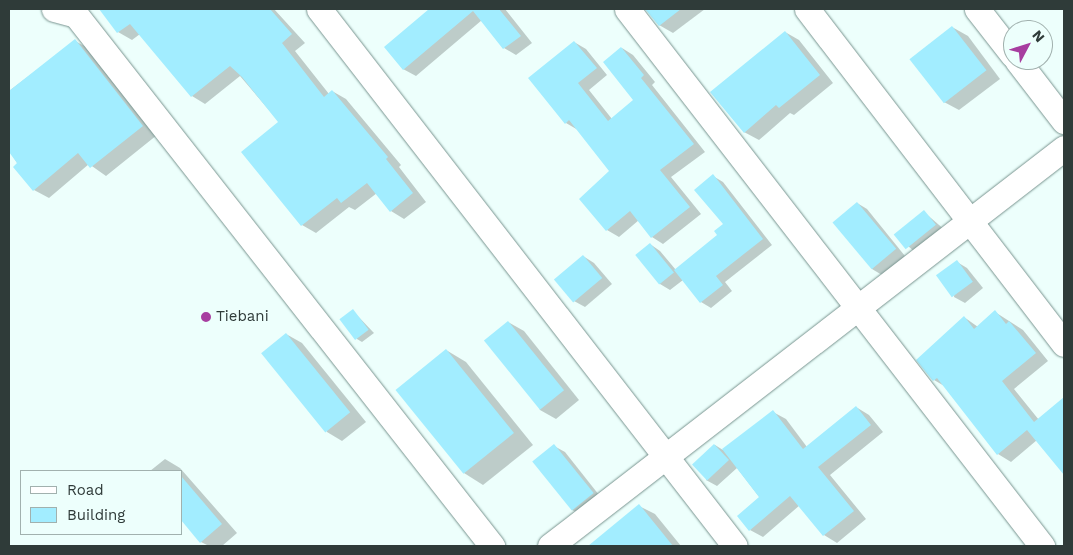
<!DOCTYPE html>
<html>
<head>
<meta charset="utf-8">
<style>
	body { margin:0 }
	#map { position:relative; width:1073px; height:555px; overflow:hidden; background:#edfffc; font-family:"Work Sans",sans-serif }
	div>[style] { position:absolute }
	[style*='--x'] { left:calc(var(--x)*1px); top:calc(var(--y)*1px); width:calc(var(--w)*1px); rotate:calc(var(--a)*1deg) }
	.shadow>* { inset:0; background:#0003 }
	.building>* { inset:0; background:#a2edff; transform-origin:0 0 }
	.roads { filter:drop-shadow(0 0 1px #799590) drop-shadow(0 0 1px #799590) }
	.minor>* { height:25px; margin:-12.5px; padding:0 12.5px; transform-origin:12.5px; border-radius:12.5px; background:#fff }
	.dots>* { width:14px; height:14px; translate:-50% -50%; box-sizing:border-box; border:2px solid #edfffc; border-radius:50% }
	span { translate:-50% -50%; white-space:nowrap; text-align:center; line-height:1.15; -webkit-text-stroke:5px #edfffc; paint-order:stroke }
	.poi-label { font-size:15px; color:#2f3b39 }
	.left { translate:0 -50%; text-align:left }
	.frame { position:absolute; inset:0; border:10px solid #2f3b39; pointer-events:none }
	.legend { position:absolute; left:20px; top:470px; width:162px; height:65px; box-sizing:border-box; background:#edfffc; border:1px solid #a1b1ae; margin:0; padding:6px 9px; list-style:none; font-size:15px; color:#2f3b39 }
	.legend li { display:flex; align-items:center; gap:10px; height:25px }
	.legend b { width:25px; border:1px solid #a1b1ae }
	.north { position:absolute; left:1003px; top:20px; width:50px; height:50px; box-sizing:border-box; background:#edfffc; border:1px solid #a1b1ae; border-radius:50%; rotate:50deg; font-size:14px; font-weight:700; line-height:20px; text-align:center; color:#2f3b39 }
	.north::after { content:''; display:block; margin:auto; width:18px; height:22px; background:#a73ea0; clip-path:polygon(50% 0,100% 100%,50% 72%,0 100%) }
</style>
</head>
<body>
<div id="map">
	<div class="shadow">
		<i style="clip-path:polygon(112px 9px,274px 9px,305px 43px,295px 51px,329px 94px,332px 91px,346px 99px,401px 165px,399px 167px,426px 202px,404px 219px,391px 211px,377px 193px,355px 210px,349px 207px,316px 233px,302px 225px,280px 123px,240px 76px,205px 104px,192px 96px,140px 34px,132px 40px,118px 32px,105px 14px)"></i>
		<i style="clip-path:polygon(431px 9px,505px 9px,532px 43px,516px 55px,504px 48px,482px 20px,416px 76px,403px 69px,385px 47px)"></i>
		<i style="clip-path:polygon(647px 9px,705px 9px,673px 33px,659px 25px)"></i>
		<i style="clip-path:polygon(952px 27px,968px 36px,1000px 79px,959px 110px,944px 102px)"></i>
		<i style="clip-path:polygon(785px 32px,799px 40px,833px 83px,794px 115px,790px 113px,759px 140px,744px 132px)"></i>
		<i style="clip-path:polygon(75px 41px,90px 49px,157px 135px,106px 176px,89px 164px,49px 198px,34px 190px,9px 150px,9px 91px)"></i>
		<i style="clip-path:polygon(574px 42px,586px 49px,607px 75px,589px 90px,612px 119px,635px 100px,622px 48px,633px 55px,655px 82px,652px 85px,705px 152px,671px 177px,701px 214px,663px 244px,652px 237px,639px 220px,619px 237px,607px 230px,581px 199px,611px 171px,578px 130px,566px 123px)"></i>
		<i style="clip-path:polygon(713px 176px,723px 182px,772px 245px,725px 282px,732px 291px,711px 308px,701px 302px,683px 280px,670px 290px,660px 284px,650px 244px,660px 251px,676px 270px,719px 235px,724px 224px)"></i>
		<i style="clip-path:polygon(857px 203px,867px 209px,905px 256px,882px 275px,872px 269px)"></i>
		<i style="clip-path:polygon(924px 212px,946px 231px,918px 255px,896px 235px)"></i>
		<i style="clip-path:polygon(583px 256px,594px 263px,612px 284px,585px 307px,574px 301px)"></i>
		<i style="clip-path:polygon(957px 262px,967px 268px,983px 288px,965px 303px,954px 297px)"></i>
		<i style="clip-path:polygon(353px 311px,374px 333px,362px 342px,357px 339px)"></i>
		<i style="clip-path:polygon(995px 312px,1023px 330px,1048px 361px,1014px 389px,1039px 420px,1064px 399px,1064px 473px,1037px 440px,1011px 462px,998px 454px,946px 387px,934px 380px,964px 317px,978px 327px)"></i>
		<i style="clip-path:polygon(508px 322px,524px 331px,579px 400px,556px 419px,540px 410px)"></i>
		<i style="clip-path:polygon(286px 334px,302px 343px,366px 422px,342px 441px,327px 432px)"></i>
		<i style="clip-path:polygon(446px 350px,466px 362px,533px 445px,483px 485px,464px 473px)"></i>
		<i style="clip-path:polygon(856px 407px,869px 415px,883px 432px,830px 475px,866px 519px,837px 543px,824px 535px,800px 505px,763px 537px,750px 530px,760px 498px,737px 468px,717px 486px,706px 480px,715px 445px,723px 450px,773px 412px,786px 419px,807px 447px)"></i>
		<i style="clip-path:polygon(554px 446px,565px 452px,603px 500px,583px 516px,572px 510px)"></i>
		<i style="clip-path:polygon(165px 459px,180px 468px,237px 533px,222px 546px,209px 546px,201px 542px,181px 518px,181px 471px,150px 471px)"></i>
		<i style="clip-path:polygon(639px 506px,655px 514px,681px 546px,603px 546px,598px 540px)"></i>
	</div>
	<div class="building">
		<i style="clip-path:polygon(99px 9px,270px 9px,292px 34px,282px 43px,324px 97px,332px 90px,388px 157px,386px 159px,413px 193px,390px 212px,367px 183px,341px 203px,337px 198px,301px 226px,241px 152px,278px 122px,242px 77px,230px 66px,191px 97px,130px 24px,117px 33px)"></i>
		<i style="clip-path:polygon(429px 9px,499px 9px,521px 36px,503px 49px,473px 11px,403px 70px,384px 47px)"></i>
		<i style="clip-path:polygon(645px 9px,681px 9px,659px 26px)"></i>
		<i style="left:952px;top:26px;width:56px;height:54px;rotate:52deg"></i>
		<i style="clip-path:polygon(785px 31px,820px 75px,779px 108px,776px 105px,744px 133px,710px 92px)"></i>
		<i style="clip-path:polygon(75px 39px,143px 126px,90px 168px,78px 153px,33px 191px,13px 167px,17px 163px,9px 152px,9px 91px)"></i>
		<i style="clip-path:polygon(574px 41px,597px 68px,578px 83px,608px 121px,633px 100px,603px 62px,621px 47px,644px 75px,641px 78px,694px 144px,660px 170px,690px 207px,651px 238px,630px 211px,606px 231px,579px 199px,609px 171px,569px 120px,565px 124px,528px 78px)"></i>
		<i style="clip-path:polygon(713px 174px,763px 239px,716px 276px,723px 285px,700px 303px,674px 270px,717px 235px,714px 231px,723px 224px,694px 190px)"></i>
		<i style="left:857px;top:202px;width:61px;height:32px;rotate:50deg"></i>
		<i style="left:924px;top:210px;width:19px;height:39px;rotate:51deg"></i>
		<i style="left:650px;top:243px;width:38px;height:19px;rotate:51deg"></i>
		<i style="left:583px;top:255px;width:30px;height:38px;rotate:50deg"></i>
		<i style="left:957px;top:260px;width:27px;height:26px;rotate:54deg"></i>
		<i style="left:353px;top:309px;width:26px;height:17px;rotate:53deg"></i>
		<i style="clip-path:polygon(995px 310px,1006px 324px,1009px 321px,1036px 353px,1002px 381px,1034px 422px,1064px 397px,1064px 475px,1027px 430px,997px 455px,937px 378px,933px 381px,916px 360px,964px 316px,974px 329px)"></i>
		<i style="left:508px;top:321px;width:89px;height:31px;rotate:51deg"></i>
		<i style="left:286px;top:333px;width:102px;height:32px;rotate:51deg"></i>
		<i style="left:446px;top:349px;width:108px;height:65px;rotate:51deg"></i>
		<i style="clip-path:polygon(856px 406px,871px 425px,818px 467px,854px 511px,823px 536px,790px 496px,749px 531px,737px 516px,759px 497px,722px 449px,773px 410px,803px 449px)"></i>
		<i style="left:554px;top:444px;width:63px;height:28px;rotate:51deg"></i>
		<i style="left:714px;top:444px;width:22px;height:30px;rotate:47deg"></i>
		<i style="clip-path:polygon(181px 476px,222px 524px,200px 543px,181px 520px)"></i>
		<i style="clip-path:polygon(639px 504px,673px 546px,588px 546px)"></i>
	</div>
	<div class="roads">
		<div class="minor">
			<i style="--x:54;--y:9;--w:23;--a:15"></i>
			<i style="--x:76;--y:15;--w:675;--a:51.92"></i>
			<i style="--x:319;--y:9;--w:679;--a:52.24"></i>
			<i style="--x:627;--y:9;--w:679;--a:52.3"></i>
			<i style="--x:807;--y:9;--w:422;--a:52.5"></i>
			<i style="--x:977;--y:9;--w:58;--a:52"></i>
			<i style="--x:1017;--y:60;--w:77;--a:52.4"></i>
			<i style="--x:550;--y:546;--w:650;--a:-37.75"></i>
		</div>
	</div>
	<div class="dots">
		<i style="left:206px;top:317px;background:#a73ea0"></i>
	</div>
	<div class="poi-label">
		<span class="left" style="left:216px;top:317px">Tiebani</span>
	</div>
	<div class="frame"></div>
	<ul class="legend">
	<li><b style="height:6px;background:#fff"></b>Road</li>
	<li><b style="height:14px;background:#a2edff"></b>Building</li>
	</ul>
	<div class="north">N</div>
</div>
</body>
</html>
